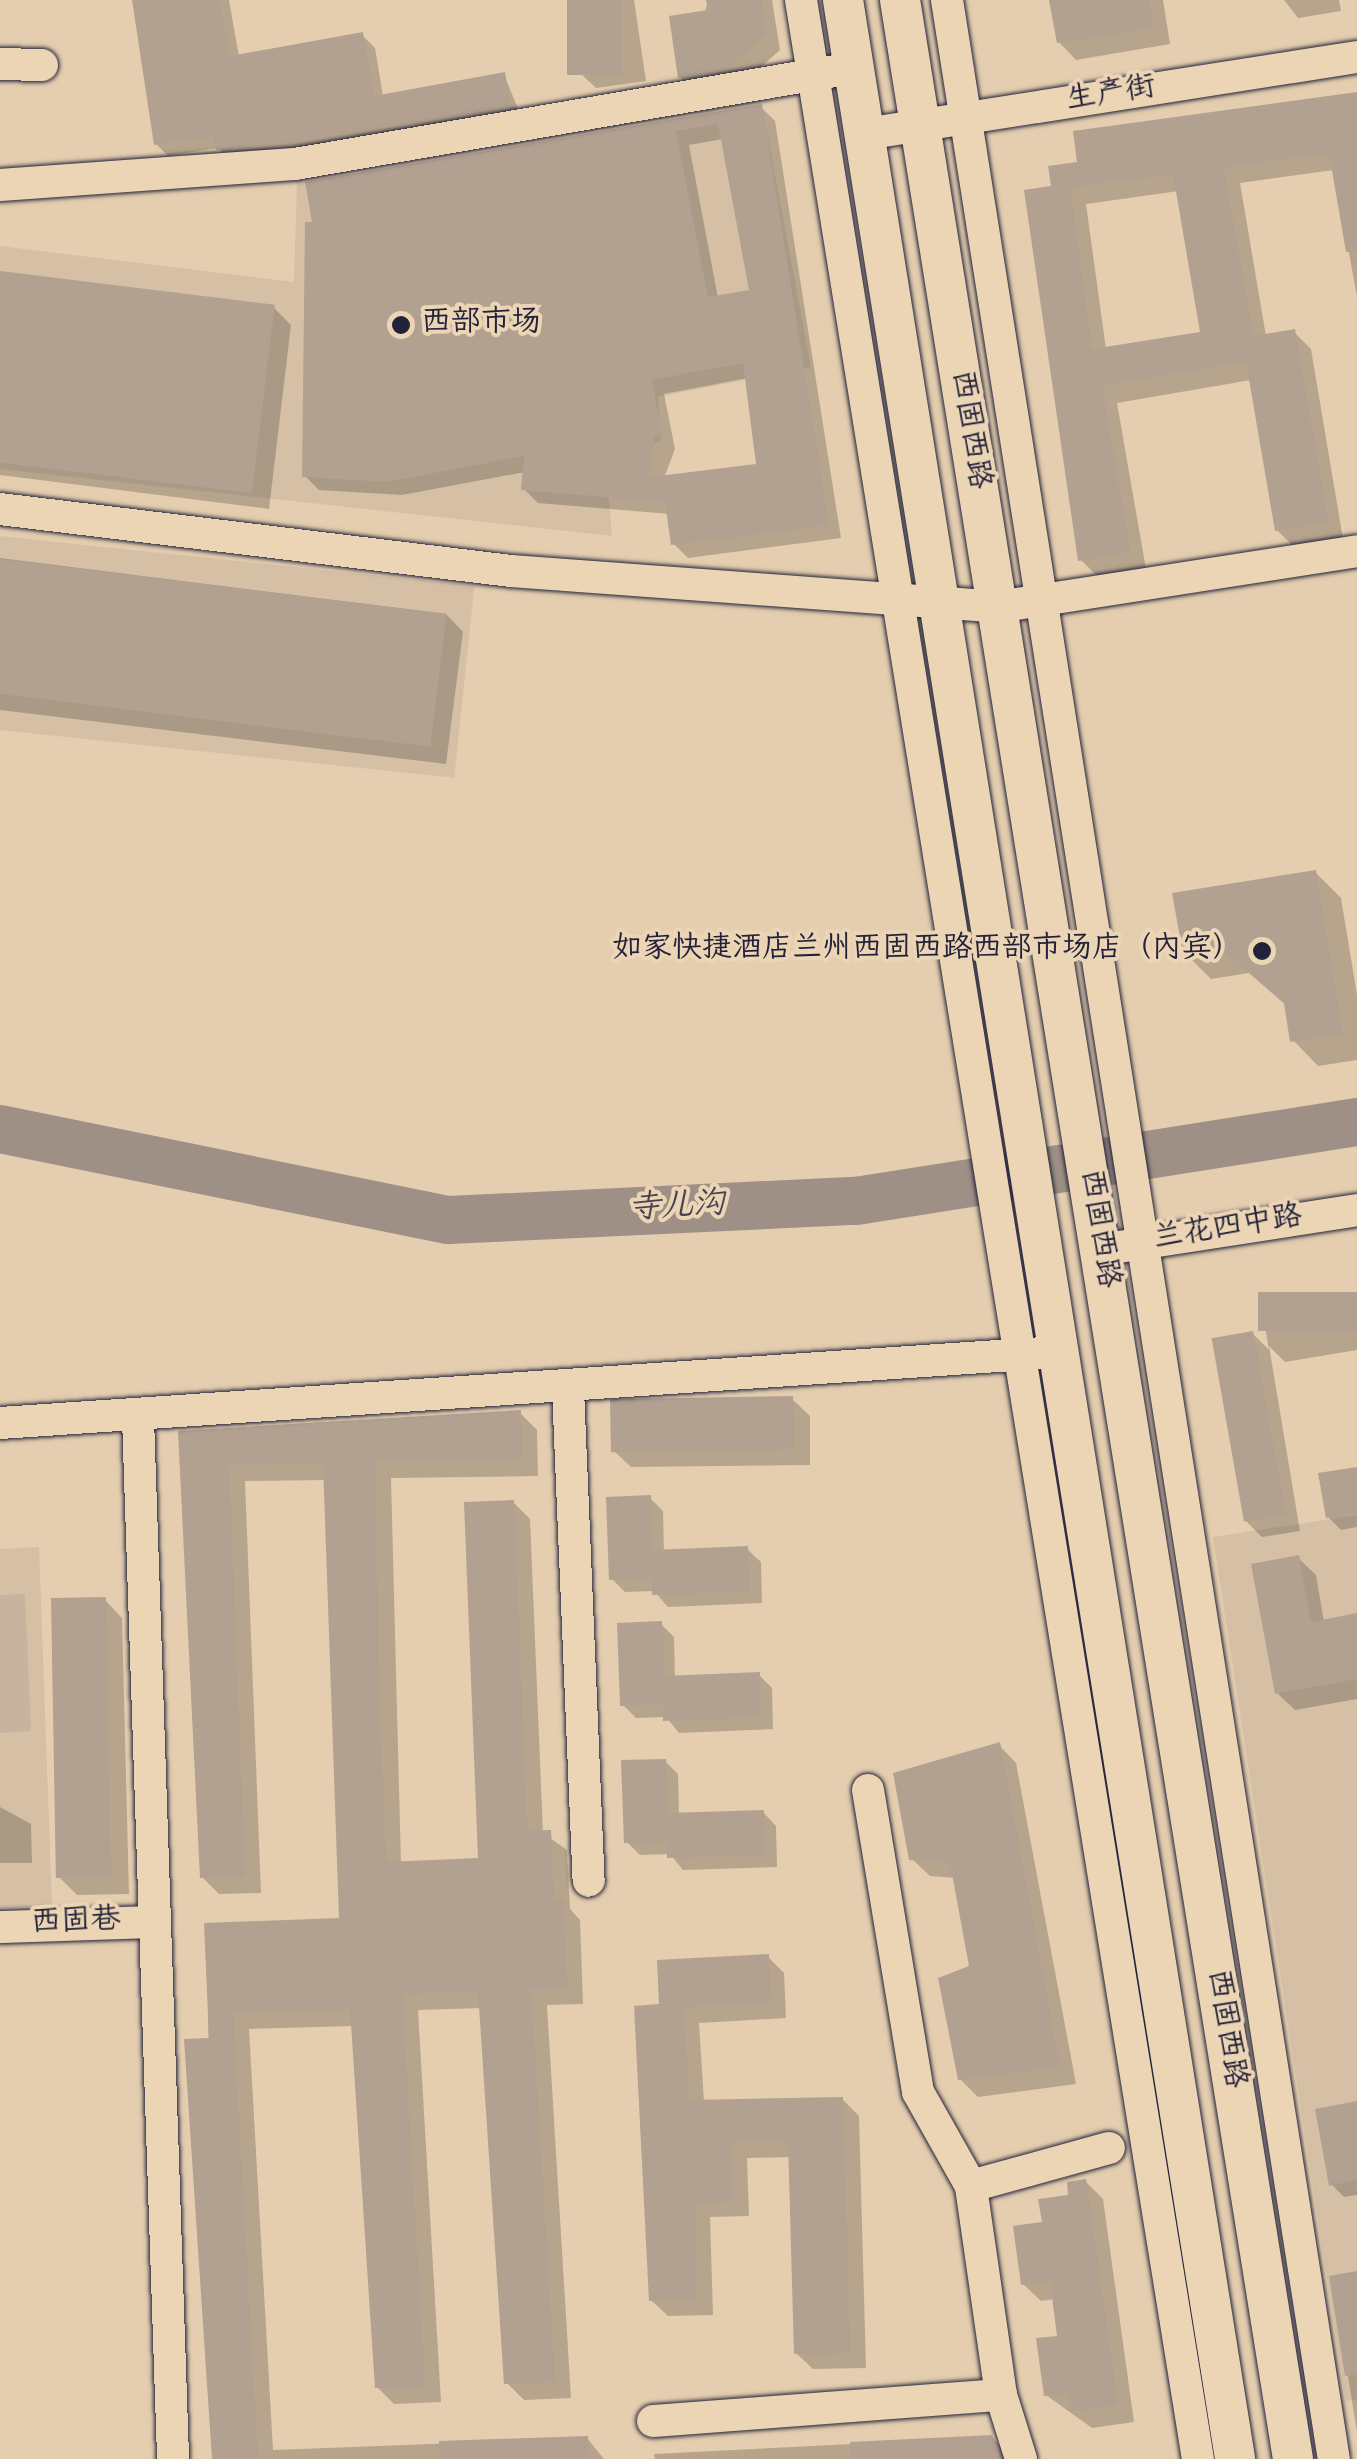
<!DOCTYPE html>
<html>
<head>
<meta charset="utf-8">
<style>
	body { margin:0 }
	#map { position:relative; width:1357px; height:2459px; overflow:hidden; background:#e4ceaf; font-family:Dekko,"LXGW WenKai TC",sans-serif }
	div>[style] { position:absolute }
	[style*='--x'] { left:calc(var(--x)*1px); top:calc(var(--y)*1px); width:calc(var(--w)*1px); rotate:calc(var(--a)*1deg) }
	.built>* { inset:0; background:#d5c0a6; transform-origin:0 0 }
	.green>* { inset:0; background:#c8b49e }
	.shadow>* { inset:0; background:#0003 }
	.river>* { height:48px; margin:-24px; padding:0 24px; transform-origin:24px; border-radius:24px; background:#9e9086 }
	.building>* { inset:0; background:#b2a091; transform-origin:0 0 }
	.roads { filter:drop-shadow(0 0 2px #22223b) drop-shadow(0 0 2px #22223b) }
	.minor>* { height:32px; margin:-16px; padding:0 16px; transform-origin:16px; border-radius:16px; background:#ecd5b4 }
	.major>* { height:40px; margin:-20px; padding:0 20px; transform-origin:20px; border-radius:20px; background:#ecd5b4 }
	.dots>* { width:28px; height:28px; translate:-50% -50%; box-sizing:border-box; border:5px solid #ecd5b4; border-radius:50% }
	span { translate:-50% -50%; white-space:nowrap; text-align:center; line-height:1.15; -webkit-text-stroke:8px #ecd5b4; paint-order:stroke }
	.street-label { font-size:30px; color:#22223b }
	.poi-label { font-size:30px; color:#22223b }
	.left { translate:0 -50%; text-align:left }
	.right { translate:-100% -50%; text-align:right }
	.water-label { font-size:32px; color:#474352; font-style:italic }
</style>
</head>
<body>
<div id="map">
	<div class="built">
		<i style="clip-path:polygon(760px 95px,811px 367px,658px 397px,661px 441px,606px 460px,612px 536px,0 469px,0 246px,294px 282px,297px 179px)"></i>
		<i style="left:0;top:536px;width:477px;height:193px;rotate:6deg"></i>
		<i style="clip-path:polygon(1357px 1515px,1357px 2399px,1346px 2401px,1213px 1537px)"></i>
		<i style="clip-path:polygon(39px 1547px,52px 1906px,0 1908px,0 1549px)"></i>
	</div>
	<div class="green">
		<i style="clip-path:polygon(25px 1594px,31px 1731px,0 1733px,0 1595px)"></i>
	</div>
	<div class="shadow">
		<i style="clip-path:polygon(135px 0,229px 0,239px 57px,362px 35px,375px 48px,383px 96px,504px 75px,522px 118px,230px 161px,218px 148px,168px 156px,156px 144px)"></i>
		<i style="clip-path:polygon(570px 0,634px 0,646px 81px,596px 88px,580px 73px)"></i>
		<i style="clip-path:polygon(709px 0,772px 0,780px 50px,742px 84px,695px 92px,680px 77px)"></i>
		<i style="clip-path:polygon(1052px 0,1163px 0,1170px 44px,1076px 60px,1059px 42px)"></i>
		<i style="clip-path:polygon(1284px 0,1339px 0,1341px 11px,1298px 18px)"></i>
		<i style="clip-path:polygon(evenodd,1357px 94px,1357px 297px,1334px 170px,1240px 183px,1266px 336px,1294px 332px,1311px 349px,1343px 539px,1294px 547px,1277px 530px,1251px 380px,1117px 403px,1146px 569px,1098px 577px,1081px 560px,1054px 189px,1080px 164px,1357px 94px,1179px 191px,1203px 334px,1106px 349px,1086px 204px,1179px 191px)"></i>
		<i style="clip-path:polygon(evenodd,761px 107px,775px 121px,841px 538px,688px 558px,674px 544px,670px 514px,538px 503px,524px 489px,525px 472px,402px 495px,319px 490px,305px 476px,307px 225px,761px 107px,723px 139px,752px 292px,718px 298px,689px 145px,723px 139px,761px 107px,748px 378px,759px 466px,664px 478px,675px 449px,664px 394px,748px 378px)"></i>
		<i style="clip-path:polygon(0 273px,274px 308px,291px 325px,269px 509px,0 475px)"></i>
		<i style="clip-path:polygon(0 558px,446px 614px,463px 632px,446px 764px,0 710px)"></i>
		<i style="clip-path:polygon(1316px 873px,1341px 898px,1357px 995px,1357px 1060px,1318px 1066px,1293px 1040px,1287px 1006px,1249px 973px,1211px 979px,1185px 953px)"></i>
		<i style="clip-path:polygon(1357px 1294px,1357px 1350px,1285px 1362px,1269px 1346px,1300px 1531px,1262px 1537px,1245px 1520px,1253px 1334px,1269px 1350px,1262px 1310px)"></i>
		<i style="clip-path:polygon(792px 1399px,810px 1416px,810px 1465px,631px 1467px,613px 1450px)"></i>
		<i style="clip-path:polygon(520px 1413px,537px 1430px,538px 1476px,391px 1478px,401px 1864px,481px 1861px,513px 1502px,530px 1519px,543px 1833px,567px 1850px,570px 1909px,580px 1920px,583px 2004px,547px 2005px,571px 2398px,524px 2400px,507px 2383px,482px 2008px,418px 2010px,441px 2402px,394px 2404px,377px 2387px,353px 2026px,249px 2029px,273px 2450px,587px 2438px,604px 2459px,214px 2459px,207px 1925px,342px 1921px,326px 1480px,245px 1481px,261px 1893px,219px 1894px,202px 1877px,180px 1434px)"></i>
		<i style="clip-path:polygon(1357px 1469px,1357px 1527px,1341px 1530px,1328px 1517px)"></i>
		<i style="clip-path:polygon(650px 1498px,663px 1511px,664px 1552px,747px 1549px,761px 1562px,762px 1603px,668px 1607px,654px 1591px,625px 1592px,612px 1579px)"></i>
		<i style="clip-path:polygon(1298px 1558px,1316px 1575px,1324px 1622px,1357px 1616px,1357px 1699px,1295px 1710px,1277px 1693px)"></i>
		<i style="clip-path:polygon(105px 1600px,122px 1618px,129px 1894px,77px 1895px,60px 1878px)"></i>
		<i style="clip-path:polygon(661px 1624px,674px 1637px,675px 1678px,759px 1675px,772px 1688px,773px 1729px,679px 1733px,666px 1717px,636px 1718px,623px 1705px)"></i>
		<i style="clip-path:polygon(999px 1745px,1016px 1763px,1076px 2084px,978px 2097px,960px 2079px,972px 1968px,955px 1878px,930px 1876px,912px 1859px)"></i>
		<i style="clip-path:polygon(665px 1761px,678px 1774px,679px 1815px,763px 1812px,776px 1826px,777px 1867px,683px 1870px,670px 1854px,640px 1855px,627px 1842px)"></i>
		<i style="clip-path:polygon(0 1807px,31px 1824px,32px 1863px,0 1863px)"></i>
		<i style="clip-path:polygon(768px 1957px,784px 1973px,786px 2018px,699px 2023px,704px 2102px,842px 2099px,859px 2116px,866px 2368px,813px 2369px,796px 2353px,791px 2157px,747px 2158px,749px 2216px,710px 2217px,713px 2315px,668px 2316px,651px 2300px,662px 2007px)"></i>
		<i style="clip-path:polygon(1357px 2104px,1357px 2195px,1344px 2197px,1331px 2184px)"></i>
		<i style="clip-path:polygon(1085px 2181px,1103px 2199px,1134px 2422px,1092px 2428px,1046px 2395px,1059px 2338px,1055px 2299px,1041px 2301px,1023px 2284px,1044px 2224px)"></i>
		<i style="clip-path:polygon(1357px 2274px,1357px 2432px,1332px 2278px)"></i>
		<i style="clip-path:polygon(992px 2437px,1011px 2459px,655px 2459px,654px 2454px)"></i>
	</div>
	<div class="river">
		<i style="--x:0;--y:1129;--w:458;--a:11.5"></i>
		<i style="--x:449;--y:1220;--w:407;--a:-2.7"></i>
		<i style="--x:856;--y:1201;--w:507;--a:-8.96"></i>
	</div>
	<div class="building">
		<i style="clip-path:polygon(132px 0,220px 0,230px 56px,363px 32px,374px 96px,505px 72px,511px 107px,239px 148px,216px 150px,213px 136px,154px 145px)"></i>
		<i style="left:567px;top:0;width:55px;height:75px"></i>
		<i style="clip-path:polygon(706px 0,761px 0,766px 34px,726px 69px,678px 78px,669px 16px,708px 10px)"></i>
		<i style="clip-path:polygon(1049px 0,1149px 0,1154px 27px,1057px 43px)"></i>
		<i style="clip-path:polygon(evenodd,1357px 92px,1357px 251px,1346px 252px,1329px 153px,1224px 167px,1253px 336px,1295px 329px,1328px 522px,1275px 531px,1246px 362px,1102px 386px,1130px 552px,1078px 561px,1024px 190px,1051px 186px,1048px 166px,1077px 162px,1073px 131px,1357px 92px,1173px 174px,1200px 332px,1092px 349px,1070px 187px,1173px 174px)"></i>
		<i style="clip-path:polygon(evenodd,762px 104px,829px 525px,671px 545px,665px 502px,521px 490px,524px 456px,386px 482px,302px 477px,305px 222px,312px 222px,305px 182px,762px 104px,718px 124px,749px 290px,708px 297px,676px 131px,718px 124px,762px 104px,743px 363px,756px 464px,650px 477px,654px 437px,662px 435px,652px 380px,743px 363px)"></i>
		<i style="left:0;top:271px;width:277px;height:190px;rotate:7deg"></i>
		<i style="left:0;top:559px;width:450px;height:134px;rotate:7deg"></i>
		<i style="clip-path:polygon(1316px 870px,1343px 1033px,1290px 1042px,1284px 1003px,1221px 948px,1183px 954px,1172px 893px)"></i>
		<i style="left:1357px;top:1292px;width:39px;height:99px;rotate:90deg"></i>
		<i style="left:1253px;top:1331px;width:186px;height:42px;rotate:80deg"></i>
		<i style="left:793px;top:1396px;width:53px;height:183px;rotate:89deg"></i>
		<i style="clip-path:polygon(521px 1410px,522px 1459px,375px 1462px,379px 1688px,386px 1862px,478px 1858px,464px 1502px,514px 1500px,527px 1831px,551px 1830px,554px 1900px,564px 1900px,567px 1988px,531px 1989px,555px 2382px,504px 2384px,478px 1991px,402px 1994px,425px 2386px,375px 2388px,350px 2009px,233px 2013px,258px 2459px,212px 2459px,184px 2039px,209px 2038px,204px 1923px,339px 1918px,323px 1463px,229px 1465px,245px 1876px,200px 1878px,178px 1431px)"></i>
		<i style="clip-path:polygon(1357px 1467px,1357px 1513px,1326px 1518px,1318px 1473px)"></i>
		<i style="clip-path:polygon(651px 1495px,653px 1550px,748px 1546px,750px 1591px,652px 1595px,651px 1579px,609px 1580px,606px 1497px)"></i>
		<i style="clip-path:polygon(1299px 1555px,1311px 1622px,1357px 1613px,1357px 1679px,1275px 1694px,1251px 1564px)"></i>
		<i style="left:106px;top:1597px;width:280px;height:55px;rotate:89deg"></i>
		<i style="clip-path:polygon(662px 1621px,664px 1676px,760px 1672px,761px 1717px,663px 1721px,663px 1704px,620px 1706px,617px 1623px)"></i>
		<i style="clip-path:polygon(1000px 1742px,1060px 2067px,958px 2080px,938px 1978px,969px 1966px,950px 1863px,909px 1860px,893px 1773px)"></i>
		<i style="clip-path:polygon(666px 1759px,668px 1813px,764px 1810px,765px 1855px,667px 1858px,667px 1842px,624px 1843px,621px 1760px)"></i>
		<i style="clip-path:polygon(769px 1954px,771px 2003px,684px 2007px,689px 2100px,843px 2097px,850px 2353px,794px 2354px,788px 2141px,732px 2142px,733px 2201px,695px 2202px,697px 2299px,649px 2301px,634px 2006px,659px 2004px,657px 1960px)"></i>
		<i style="clip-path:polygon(1357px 2101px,1357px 2180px,1329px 2186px,1315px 2109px)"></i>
		<i style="clip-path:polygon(1086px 2179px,1118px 2405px,1072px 2411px,1069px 2393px,1044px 2396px,1036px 2338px,1057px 2336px,1050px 2281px,1021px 2285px,1013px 2226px,1042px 2222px,1038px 2199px,1068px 2195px,1067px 2182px)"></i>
		<i style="clip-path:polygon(1357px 2271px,1357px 2375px,1345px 2376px,1329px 2276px)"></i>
		<i style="clip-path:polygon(992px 2435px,1000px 2459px,850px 2459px,850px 2442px)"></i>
		<i style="clip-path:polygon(588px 2436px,589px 2459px,439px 2459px,439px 2441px)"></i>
	</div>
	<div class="roads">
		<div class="minor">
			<i style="--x:801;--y:0;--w:2491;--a:80.83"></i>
			<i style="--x:947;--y:0;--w:2489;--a:81.06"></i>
			<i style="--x:0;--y:64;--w:42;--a:1.4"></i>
			<i style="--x:865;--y:134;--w:498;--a:-8.9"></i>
			<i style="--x:0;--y:185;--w:296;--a:-4.1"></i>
			<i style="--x:295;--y:164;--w:548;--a:-9.77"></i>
			<i style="--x:0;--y:509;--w:515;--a:6.92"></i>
			<i style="--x:511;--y:571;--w:487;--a:4.2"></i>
			<i style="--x:997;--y:607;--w:364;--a:-8.8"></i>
			<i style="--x:1119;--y:1247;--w:241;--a:-8.8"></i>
			<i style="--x:568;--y:1389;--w:492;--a:87.6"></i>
			<i style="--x:138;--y:1418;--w:1042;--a:88.07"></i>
			<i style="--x:0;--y:1423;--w:1046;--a:-3.84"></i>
			<i style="--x:868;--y:1790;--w:306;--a:80.6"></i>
			<i style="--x:918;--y:2092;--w:108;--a:60.6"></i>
			<i style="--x:971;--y:2186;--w:143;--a:-15.4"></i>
			<i style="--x:0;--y:1927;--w:151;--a:-1.9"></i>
			<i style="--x:1001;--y:2395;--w:67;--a:72.6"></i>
			<i style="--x:653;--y:2421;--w:349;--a:-4.3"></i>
			<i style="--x:1001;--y:2395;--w:211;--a:-98.2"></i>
		</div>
		<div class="major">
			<i style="--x:843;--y:0;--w:2490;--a:80.94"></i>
			<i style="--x:900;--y:0;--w:2490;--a:80.92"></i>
		</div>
	</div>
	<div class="dots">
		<i style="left:401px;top:325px;background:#22223b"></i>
		<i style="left:1262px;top:951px;background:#22223b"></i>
	</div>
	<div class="street-label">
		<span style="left:1111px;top:96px;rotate:-9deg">生产街</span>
		<span style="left:968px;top:430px;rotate:81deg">西固西路</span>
		<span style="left:1097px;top:1229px;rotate:81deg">西固西路</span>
		<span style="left:1228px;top:1230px;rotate:-9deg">兰花四中路</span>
		<span style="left:76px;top:1924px;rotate:-2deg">西固巷</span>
		<span style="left:1224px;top:2029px;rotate:81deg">西固西路</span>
	</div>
	<div class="poi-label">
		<span class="left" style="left:421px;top:325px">西部市场</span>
		<span class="right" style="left:1242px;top:951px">如家快捷酒店兰州西固西路西部市场店（内宾）</span>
	</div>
	<div class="water-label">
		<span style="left:677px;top:1209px;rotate:-3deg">寺儿沟</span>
	</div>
</div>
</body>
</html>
